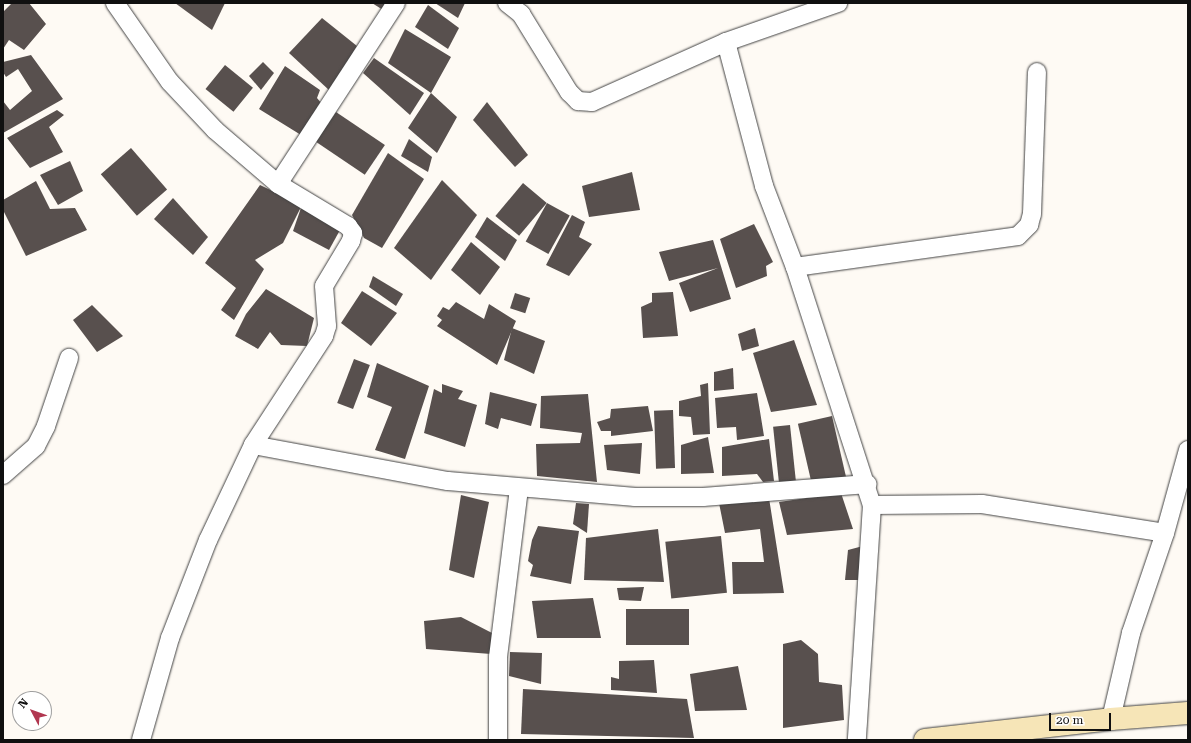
<!DOCTYPE html>
<html>
<head>
<meta charset="utf-8">
<style>
	body { margin:0 }
	#map { position:relative; width:1191px; height:743px; overflow:hidden; background:#fefaf4; font-family:"Roboto Serif",serif }
	div>[style] { position:absolute }
	[style*='--x'] { left:calc(var(--x)*1px); top:calc(var(--y)*1px); width:calc(var(--w)*1px); rotate:calc(var(--a)*1deg) }
	.building>* { inset:0; background:#58504e; transform-origin:0 0 }
	.roads { filter:drop-shadow(0 0 1px #434343) drop-shadow(0 0 1px #434343) }
	.minor>* { height:18px; margin:-9px; padding:0 9px; transform-origin:9px; border-radius:9px; background:#fff }
	.secondary>* { height:22px; margin:-11px; padding:0 11px; transform-origin:11px; border-radius:11px; background:#f6e5b7 }
	span { translate:-50% -50%; white-space:nowrap; text-align:center; line-height:1.15; -webkit-text-stroke:4px #fff; paint-order:stroke }
	.frame { position:absolute; inset:0; border:4px solid #101010; pointer-events:none }
	.north { position:absolute; left:12px; top:691px; width:40px; height:40px; box-sizing:border-box; background:#fff; border:1px solid #9f9f9f; border-radius:50%; rotate:311deg; font-size:11px; font-weight:700; line-height:16px; text-align:center; color:#101010 }
	.north::after { content:''; display:block; margin:auto; width:14px; height:18px; background:#b13750; clip-path:polygon(50% 0,100% 100%,50% 72%,0 100%) }
	.scale { position:absolute; left:1049px; top:713px; width:62px; height:18px; box-sizing:border-box; border:2px solid #101010; border-top:0; padding-left:5px; font-size:12px; line-height:14px; white-space:nowrap; color:#101010; -webkit-text-stroke:3px #fff; paint-order:stroke }
</style>
</head>
<body>
<div id="map">
	<div class="building">
		<i style="clip-path:polygon(12px 3px,29px 3px,46px 24px,24px 50px,9px 40px,3px 49px,3px 12px)"></i>
		<i style="clip-path:polygon(175px 3px,225px 3px,212px 30px)"></i>
		<i style="clip-path:polygon(372px 3px,388px 3px,383px 10px)"></i>
		<i style="clip-path:polygon(435px 3px,465px 3px,458px 18px)"></i>
		<i style="clip-path:polygon(428px 5px,459px 28px,448px 49px,415px 27px)"></i>
		<i style="clip-path:polygon(322px 18px,357px 46px,330px 91px,289px 53px)"></i>
		<i style="clip-path:polygon(405px 29px,451px 57px,431px 93px,457px 117px,437px 153px,408px 128px,431px 93px,388px 63px)"></i>
		<i style="clip-path:polygon(31px 55px,63px 99px,3px 133px,3px 101px,10px 110px,32px 91px,18px 69px,6px 77px,3px 72px,3px 62px)"></i>
		<i style="clip-path:polygon(374px 58px,424px 93px,410px 115px,363px 73px)"></i>
		<i style="clip-path:polygon(263px 62px,274px 73px,261px 90px,249px 76px)"></i>
		<i style="left:225px;top:65px;width:36px;height:31px;rotate:39deg"></i>
		<i style="clip-path:polygon(285px 66px,320px 90px,317px 98px,322px 104px,301px 135px,259px 109px)"></i>
		<i style="clip-path:polygon(487px 102px,528px 155px,515px 167px,473px 120px)"></i>
		<i style="clip-path:polygon(57px 110px,64px 115px,49px 127px,63px 152px,30px 168px,7px 138px)"></i>
		<i style="left:336px;top:112px;width:59px;height:36px;rotate:34deg"></i>
		<i style="clip-path:polygon(409px 139px,432px 157px,428px 172px,401px 156px)"></i>
		<i style="left:131px;top:148px;width:55px;height:40px;rotate:49deg"></i>
		<i style="clip-path:polygon(388px 153px,424px 179px,382px 248px,364px 238px,352px 215px)"></i>
		<i style="clip-path:polygon(70px 161px,83px 191px,58px 205px,40px 175px)"></i>
		<i style="clip-path:polygon(632px 172px,640px 210px,589px 217px,582px 186px)"></i>
		<i style="clip-path:polygon(442px 180px,477px 215px,431px 280px,394px 248px)"></i>
		<i style="clip-path:polygon(36px 181px,50px 209px,75px 208px,87px 230px,26px 256px,3px 210px,3px 200px)"></i>
		<i style="left:523px;top:183px;width:31px;height:43px;rotate:40deg"></i>
		<i style="clip-path:polygon(260px 185px,302px 205px,283px 243px,255px 260px,264px 269px,234px 320px,221px 310px,236px 288px,205px 263px)"></i>
		<i style="clip-path:polygon(173px 198px,208px 237px,193px 255px,154px 219px)"></i>
		<i style="left:547px;top:203px;width:26px;height:44px;rotate:29deg"></i>
		<i style="clip-path:polygon(302px 205px,340px 230px,329px 250px,293px 231px)"></i>
		<i style="clip-path:polygon(572px 215px,585px 222px,579px 237px,592px 244px,569px 276px,546px 265px)"></i>
		<i style="clip-path:polygon(487px 217px,517px 240px,505px 261px,475px 237px)"></i>
		<i style="clip-path:polygon(754px 224px,773px 262px,766px 266px,767px 276px,736px 288px,720px 239px)"></i>
		<i style="clip-path:polygon(713px 240px,731px 299px,690px 312px,679px 283px,718px 268px,669px 281px,659px 252px)"></i>
		<i style="clip-path:polygon(471px 242px,500px 267px,480px 295px,451px 270px)"></i>
		<i style="clip-path:polygon(373px 276px,403px 294px,396px 306px,369px 287px)"></i>
		<i style="clip-path:polygon(266px 289px,314px 318px,307px 346px,281px 345px,270px 332px,258px 349px,235px 336px,246px 314px)"></i>
		<i style="clip-path:polygon(362px 291px,397px 313px,371px 346px,341px 323px)"></i>
		<i style="clip-path:polygon(673px 292px,678px 336px,643px 338px,641px 307px,652px 302px,652px 293px)"></i>
		<i style="left:515px;top:293px;width:16px;height:16px;rotate:18deg"></i>
		<i style="clip-path:polygon(456px 302px,484px 319px,489px 304px,516px 321px,497px 365px,437px 326px,442px 320px,437px 316px,443px 307px,449px 310px)"></i>
		<i style="clip-path:polygon(92px 305px,123px 336px,97px 352px,73px 320px)"></i>
		<i style="clip-path:polygon(512px 328px,545px 341px,534px 374px,504px 360px)"></i>
		<i style="clip-path:polygon(755px 328px,759px 346px,742px 351px,738px 334px)"></i>
		<i style="clip-path:polygon(794px 340px,817px 405px,771px 412px,753px 353px)"></i>
		<i style="left:354px;top:359px;width:17px;height:47px;rotate:21deg"></i>
		<i style="clip-path:polygon(377px 363px,429px 386px,405px 459px,375px 450px,392px 407px,367px 397px)"></i>
		<i style="clip-path:polygon(733px 368px,734px 389px,714px 391px,714px 372px)"></i>
		<i style="clip-path:polygon(708px 383px,710px 434px,693px 435px,691px 417px,679px 416px,679px 401px,701px 396px,700px 385px)"></i>
		<i style="clip-path:polygon(442px 384px,463px 391px,458px 399px,477px 405px,465px 447px,424px 433px,434px 389px,442px 393px)"></i>
		<i style="clip-path:polygon(490px 392px,537px 404px,531px 426px,501px 418px,498px 429px,485px 424px)"></i>
		<i style="clip-path:polygon(757px 393px,764px 436px,737px 440px,736px 427px,717px 428px,715px 398px)"></i>
		<i style="clip-path:polygon(588px 394px,597px 482px,537px 476px,536px 444px,580px 443px,582px 433px,540px 428px,541px 396px)"></i>
		<i style="clip-path:polygon(648px 406px,653px 431px,611px 436px,611px 431px,601px 431px,597px 422px,610px 418px,611px 409px)"></i>
		<i style="left:673px;top:410px;width:58px;height:19px;rotate:88deg"></i>
		<i style="left:832px;top:416px;width:63px;height:35px;rotate:77deg"></i>
		<i style="left:790px;top:425px;width:59px;height:17px;rotate:84deg"></i>
		<i style="clip-path:polygon(708px 437px,714px 473px,681px 474px,681px 445px)"></i>
		<i style="clip-path:polygon(769px 439px,774px 481px,763px 482px,757px 474px,722px 476px,722px 447px)"></i>
		<i style="clip-path:polygon(642px 443px,640px 474px,607px 470px,604px 445px)"></i>
		<i style="clip-path:polygon(841px 493px,853px 529px,787px 535px,779px 502px)"></i>
		<i style="clip-path:polygon(461px 495px,489px 502px,474px 578px,449px 570px)"></i>
		<i style="clip-path:polygon(769px 498px,784px 593px,733px 594px,732px 562px,764px 562px,760px 529px,725px 533px,719px 503px)"></i>
		<i style="clip-path:polygon(576px 503px,589px 504px,587px 533px,573px 524px)"></i>
		<i style="clip-path:polygon(538px 526px,579px 531px,571px 584px,530px 576px,533px 565px,528px 561px,532px 540px)"></i>
		<i style="clip-path:polygon(658px 529px,664px 582px,584px 580px,586px 538px)"></i>
		<i style="left:721px;top:536px;width:57px;height:56px;rotate:84deg"></i>
		<i style="clip-path:polygon(863px 546px,863px 580px,845px 580px,848px 550px)"></i>
		<i style="clip-path:polygon(644px 587px,641px 601px,619px 600px,617px 588px)"></i>
		<i style="clip-path:polygon(593px 598px,601px 638px,537px 638px,532px 601px)"></i>
		<i style="left:689px;top:609px;width:36px;height:63px;rotate:90deg"></i>
		<i style="clip-path:polygon(461px 617px,492px 633px,491px 654px,426px 649px,424px 621px)"></i>
		<i style="clip-path:polygon(801px 640px,818px 654px,819px 682px,842px 685px,844px 720px,783px 728px,783px 644px)"></i>
		<i style="clip-path:polygon(510px 652px,542px 653px,541px 684px,509px 676px)"></i>
		<i style="clip-path:polygon(654px 660px,657px 693px,611px 690px,611px 677px,619px 679px,619px 661px)"></i>
		<i style="clip-path:polygon(738px 666px,747px 710px,695px 711px,690px 674px)"></i>
		<i style="clip-path:polygon(523px 689px,687px 699px,694px 738px,521px 734px)"></i>
	</div>
	<div class="roads">
		<div class="minor">
			<i style="--x:115;--y:3;--w:96;--a:55.2"></i>
			<i style="--x:170;--y:82;--w:66;--a:46.8"></i>
			<i style="--x:215;--y:130;--w:83;--a:40.6"></i>
			<i style="--x:278;--y:184;--w:82;--a:31"></i>
			<i style="--x:348;--y:226;--w:9;--a:54"></i>
			<i style="--x:353;--y:233;--w:8;--a:104"></i>
			<i style="--x:351;--y:241;--w:52;--a:121"></i>
			<i style="--x:324;--y:286;--w:40;--a:85.7"></i>
			<i style="--x:327;--y:326;--w:10;--a:107"></i>
			<i style="--x:324;--y:336;--w:130;--a:123.1"></i>
			<i style="--x:253;--y:445;--w:105;--a:115.3"></i>
			<i style="--x:208;--y:540;--w:105;--a:111.2"></i>
			<i style="--x:170;--y:638;--w:106;--a:105.9"></i>
			<i style="--x:507;--y:3;--w:18;--a:38"></i>
			<i style="--x:521;--y:14;--w:92;--a:58.4"></i>
			<i style="--x:569;--y:92;--w:13;--a:45"></i>
			<i style="--x:578;--y:101;--w:14;--a:4"></i>
			<i style="--x:592;--y:102;--w:147;--a:-24.1"></i>
			<i style="--x:726;--y:42;--w:119;--a:-19.2"></i>
			<i style="--x:726;--y:42;--w:149;--a:75.2"></i>
			<i style="--x:764;--y:186;--w:87;--a:69.1"></i>
			<i style="--x:795;--y:267;--w:250;--a:72.1"></i>
			<i style="--x:872;--y:505;--w:235;--a:93.7"></i>
			<i style="--x:278;--y:184;--w:216;--a:-56.9"></i>
			<i style="--x:795;--y:267;--w:225;--a:-7.9"></i>
			<i style="--x:1018;--y:236;--w:16;--a:-45"></i>
			<i style="--x:1029;--y:225;--w:11;--a:-75"></i>
			<i style="--x:1032;--y:214;--w:142;--a:-88"></i>
			<i style="--x:253;--y:445;--w:198;--a:10.5"></i>
			<i style="--x:448;--y:481;--w:188;--a:4.9"></i>
			<i style="--x:635;--y:497;--w:68;--a:0"></i>
			<i style="--x:703;--y:497;--w:165;--a:-4.5"></i>
			<i style="--x:3;--y:475;--w:44;--a:-41.3"></i>
			<i style="--x:36;--y:446;--w:22;--a:-63"></i>
			<i style="--x:46;--y:426;--w:72;--a:-71.3"></i>
			<i style="--x:872;--y:505;--w:110;--a:-0.5"></i>
			<i style="--x:982;--y:504;--w:185;--a:9"></i>
			<i style="--x:1165;--y:533;--w:106;--a:108.8"></i>
			<i style="--x:1131;--y:633;--w:88;--a:103.1"></i>
			<i style="--x:1165;--y:533;--w:86;--a:-74.5"></i>
			<i style="--x:498;--y:740;--w:83;--a:-90"></i>
			<i style="--x:498;--y:657;--w:170;--a:-82.9"></i>
		</div>
		<div class="secondary">
			<i style="--x:925;--y:740;--w:187;--a:-6.4"></i>
			<i style="--x:1111;--y:719;--w:77;--a:-4.5"></i>
		</div>
	</div>
	<div class="frame"></div>
	<div class="north">N</div>
	<div class="scale">20 m</div>
</div>
</body>
</html>
